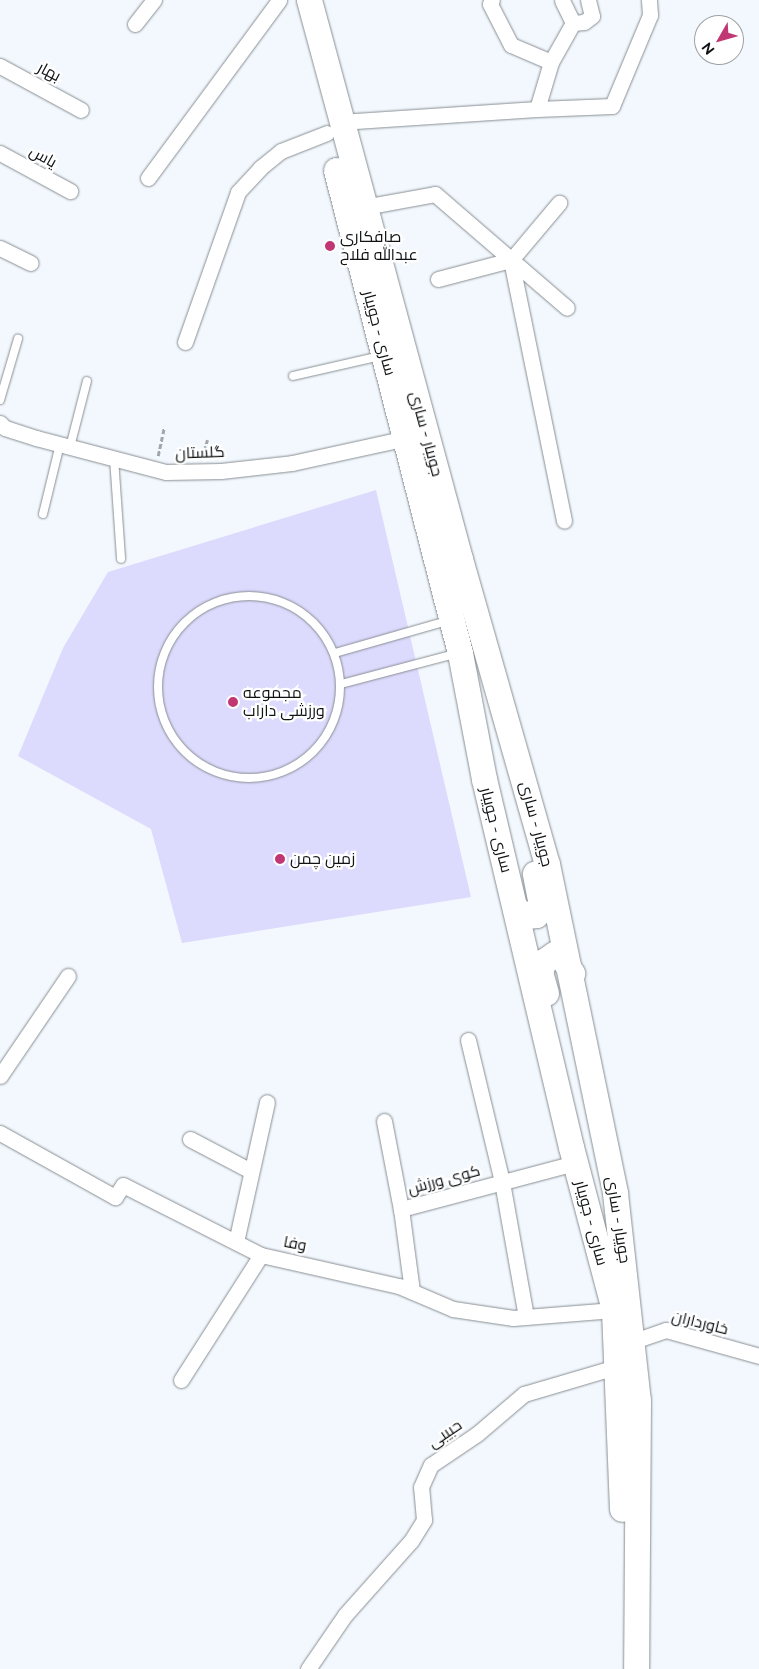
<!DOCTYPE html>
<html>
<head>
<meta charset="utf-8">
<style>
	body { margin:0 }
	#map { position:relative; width:759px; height:1669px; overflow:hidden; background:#f2f8fd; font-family:Raleway,Cairo,sans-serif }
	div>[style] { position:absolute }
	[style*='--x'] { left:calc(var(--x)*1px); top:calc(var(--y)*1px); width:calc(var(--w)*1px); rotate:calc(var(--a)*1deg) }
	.green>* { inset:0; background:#dcdafd }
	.path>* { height:2.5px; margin-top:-1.25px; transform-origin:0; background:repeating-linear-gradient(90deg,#a2a6aa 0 5px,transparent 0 7.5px) }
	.roads { filter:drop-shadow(0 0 1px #888e93) drop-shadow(0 0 1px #888e93) }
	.service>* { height:8px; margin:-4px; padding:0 4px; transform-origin:4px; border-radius:4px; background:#fff }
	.service>.ring { margin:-4px; padding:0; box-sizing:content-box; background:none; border:8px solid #fff; border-radius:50% }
	.minor>* { height:15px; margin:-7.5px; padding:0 7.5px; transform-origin:7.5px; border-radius:7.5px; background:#fff }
	.trunk>* { height:25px; margin:-12.5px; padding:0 12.5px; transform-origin:12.5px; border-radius:12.5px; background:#fff }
	.dots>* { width:14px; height:14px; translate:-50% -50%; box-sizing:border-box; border:2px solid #fff; border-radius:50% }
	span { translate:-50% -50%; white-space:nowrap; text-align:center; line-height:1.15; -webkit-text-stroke:4.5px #fff; paint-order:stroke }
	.street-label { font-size:16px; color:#101214 }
	.poi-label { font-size:16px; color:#101214 }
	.left { translate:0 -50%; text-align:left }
	.north { position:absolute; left:694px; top:15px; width:50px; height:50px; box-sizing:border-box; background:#fff; border:1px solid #9fa0a1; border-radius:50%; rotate:232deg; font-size:14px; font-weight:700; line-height:20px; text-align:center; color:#101214 }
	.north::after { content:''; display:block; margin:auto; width:18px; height:22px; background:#c13773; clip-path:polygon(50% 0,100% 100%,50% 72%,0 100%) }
</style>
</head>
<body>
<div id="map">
	<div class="green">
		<i style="clip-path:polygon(376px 490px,471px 897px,182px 943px,151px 829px,18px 756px,63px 648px,108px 572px)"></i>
	</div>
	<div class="path">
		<i style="--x:158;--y:456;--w:30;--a:-78"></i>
		<i style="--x:202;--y:458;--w:19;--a:-74"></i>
	</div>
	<div class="roads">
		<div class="service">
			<i style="--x:293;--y:376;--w:89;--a:-12.9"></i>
			<i style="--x:0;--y:400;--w:64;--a:-73.6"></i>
			<i style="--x:70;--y:447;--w:68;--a:-75.6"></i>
			<i style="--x:114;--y:458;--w:101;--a:86"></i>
			<i style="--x:43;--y:514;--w:72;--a:-76.3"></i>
			<i class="ring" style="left:158px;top:596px;width:174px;height:174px"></i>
			<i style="--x:335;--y:653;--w:116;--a:-15.9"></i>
			<i style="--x:341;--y:684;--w:121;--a:-14.8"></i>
		</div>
		<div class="minor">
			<i style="--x:573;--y:23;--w:11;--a:-5"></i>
			<i style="--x:584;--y:22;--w:10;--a:-37"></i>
			<i style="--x:592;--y:16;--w:16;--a:-104"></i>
			<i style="--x:135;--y:24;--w:31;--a:-52"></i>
			<i style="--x:551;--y:62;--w:45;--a:-60.6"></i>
			<i style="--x:573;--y:23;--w:25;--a:-116"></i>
			<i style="--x:0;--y:66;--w:92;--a:28.5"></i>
			<i style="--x:537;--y:109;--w:75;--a:-2.3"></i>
			<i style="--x:612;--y:106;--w:99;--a:-67.3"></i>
			<i style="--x:650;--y:15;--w:15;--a:-94"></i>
			<i style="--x:340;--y:122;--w:197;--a:-3.8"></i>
			<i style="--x:537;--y:109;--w:49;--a:-73.4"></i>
			<i style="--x:551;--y:62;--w:43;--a:-157"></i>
			<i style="--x:511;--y:45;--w:46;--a:-117.1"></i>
			<i style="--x:490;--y:4;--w:4;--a:-63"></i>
			<i style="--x:0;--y:153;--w:80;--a:28.5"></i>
			<i style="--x:148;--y:178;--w:221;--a:-53.6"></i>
			<i style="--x:364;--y:207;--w:72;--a:-10.4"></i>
			<i style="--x:435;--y:194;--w:174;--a:40.8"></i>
			<i style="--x:0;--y:248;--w:34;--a:26"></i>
			<i style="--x:511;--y:260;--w:266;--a:78.5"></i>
			<i style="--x:438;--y:279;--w:75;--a:-14.6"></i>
			<i style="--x:511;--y:260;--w:75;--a:-49.9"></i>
			<i style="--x:185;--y:342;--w:159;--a:-70.5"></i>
			<i style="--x:238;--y:192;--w:33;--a:-47"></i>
			<i style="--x:260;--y:168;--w:27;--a:-39"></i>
			<i style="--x:281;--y:151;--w:49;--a:-21.4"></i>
			<i style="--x:0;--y:423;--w:7;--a:45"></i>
			<i style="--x:5;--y:428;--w:33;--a:18"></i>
			<i style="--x:36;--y:438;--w:134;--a:14.7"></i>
			<i style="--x:166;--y:472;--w:55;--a:-1"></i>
			<i style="--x:221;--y:471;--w:71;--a:-6.4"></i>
			<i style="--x:292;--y:463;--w:118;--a:-12.3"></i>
			<i style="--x:468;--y:1040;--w:146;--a:76.5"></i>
			<i style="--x:502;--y:1182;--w:137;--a:79.9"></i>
			<i style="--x:0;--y:1076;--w:121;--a:-55.8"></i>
			<i style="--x:384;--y:1121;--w:90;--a:79.1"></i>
			<i style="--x:0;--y:1133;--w:132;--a:29.1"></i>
			<i style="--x:115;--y:1197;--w:14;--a:-56"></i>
			<i style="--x:123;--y:1185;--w:155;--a:26.9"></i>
			<i style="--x:261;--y:1255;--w:141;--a:12.7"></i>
			<i style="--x:399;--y:1286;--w:59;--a:23.1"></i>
			<i style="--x:453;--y:1309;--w:61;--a:8.5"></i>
			<i style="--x:513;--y:1318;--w:101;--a:-4.5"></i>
			<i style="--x:190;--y:1139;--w:69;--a:27.7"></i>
			<i style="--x:236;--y:1242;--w:143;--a:-77.5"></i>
			<i style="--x:412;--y:1291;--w:83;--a:-97.6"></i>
			<i style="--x:401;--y:1209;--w:180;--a:-14.8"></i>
			<i style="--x:634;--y:1341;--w:34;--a:-19"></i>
			<i style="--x:666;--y:1330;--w:97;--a:15.6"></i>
			<i style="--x:181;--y:1380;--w:148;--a:-57.4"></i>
			<i style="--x:308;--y:1669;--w:65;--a:-55.6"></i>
			<i style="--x:345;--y:1615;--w:99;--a:-48.3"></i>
			<i style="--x:411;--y:1541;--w:25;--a:-58"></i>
			<i style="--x:424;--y:1520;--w:33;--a:-95"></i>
			<i style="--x:421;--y:1487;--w:24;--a:-66"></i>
			<i style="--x:431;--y:1465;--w:55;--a:-34"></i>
			<i style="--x:477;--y:1434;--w:62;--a:-40.4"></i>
			<i style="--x:524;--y:1394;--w:96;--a:-16.4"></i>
		</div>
		<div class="trunk">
			<i style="--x:309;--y:0;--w:579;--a:74.88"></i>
			<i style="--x:460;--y:559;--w:317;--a:74.1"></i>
			<i style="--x:547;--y:864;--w:336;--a:78.3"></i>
			<i style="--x:615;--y:1193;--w:208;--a:83.7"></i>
			<i style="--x:638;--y:1400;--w:269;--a:90.4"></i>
			<i style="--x:336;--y:170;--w:499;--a:75.6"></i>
			<i style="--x:460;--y:653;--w:128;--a:79.2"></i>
			<i style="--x:484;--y:779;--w:378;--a:76.7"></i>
			<i style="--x:571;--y:1147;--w:169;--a:75.2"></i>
			<i style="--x:614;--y:1310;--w:199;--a:87.7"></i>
			<i style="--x:515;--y:908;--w:14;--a:34"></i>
			<i style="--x:527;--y:916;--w:9;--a:-6"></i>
			<i style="--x:536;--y:915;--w:11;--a:-63"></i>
			<i style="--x:541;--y:905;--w:32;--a:-101"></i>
			<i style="--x:546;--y:993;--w:22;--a:-106"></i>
			<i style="--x:540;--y:972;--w:12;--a:-70"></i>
			<i style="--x:544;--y:961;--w:12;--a:-35"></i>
			<i style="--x:554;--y:954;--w:10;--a:29"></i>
			<i style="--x:563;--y:959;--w:17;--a:57"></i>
		</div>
	</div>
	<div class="dots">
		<i style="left:330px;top:246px;background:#c13773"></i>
		<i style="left:233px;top:702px;background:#c13773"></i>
		<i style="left:280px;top:859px;background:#c13773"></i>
	</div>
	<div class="street-label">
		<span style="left:49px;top:72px;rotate:28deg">بهار</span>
		<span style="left:43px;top:157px;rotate:29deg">یاس</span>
		<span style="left:379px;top:333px;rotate:75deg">ساری - جویبار</span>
		<span style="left:426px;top:434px;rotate:75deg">جویبار - ساری</span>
		<span style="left:200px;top:453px;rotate:-2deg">گلستان</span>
		<span style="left:536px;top:824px;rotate:75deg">جویبار - ساری</span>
		<span style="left:496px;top:830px;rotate:76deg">ساری - جویبار</span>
		<span style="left:444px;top:1180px;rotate:-15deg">کوی ورزش</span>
		<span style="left:618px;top:1220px;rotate:81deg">جویبار - ساری</span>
		<span style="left:591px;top:1223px;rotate:75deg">ساری - جویبار</span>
		<span style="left:295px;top:1244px;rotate:11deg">وفا</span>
		<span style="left:700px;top:1323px;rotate:14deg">خاورداران</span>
		<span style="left:445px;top:1434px;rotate:-34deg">حبیبی</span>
	</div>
	<div class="poi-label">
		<span class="left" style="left:340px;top:246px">صافکاری<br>عبدالله فلاح</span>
		<span class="left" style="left:243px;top:702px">مجموعه<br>ورزشی داراب</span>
		<span class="left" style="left:290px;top:859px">زمین چمن</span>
	</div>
	<div class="north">N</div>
</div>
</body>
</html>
